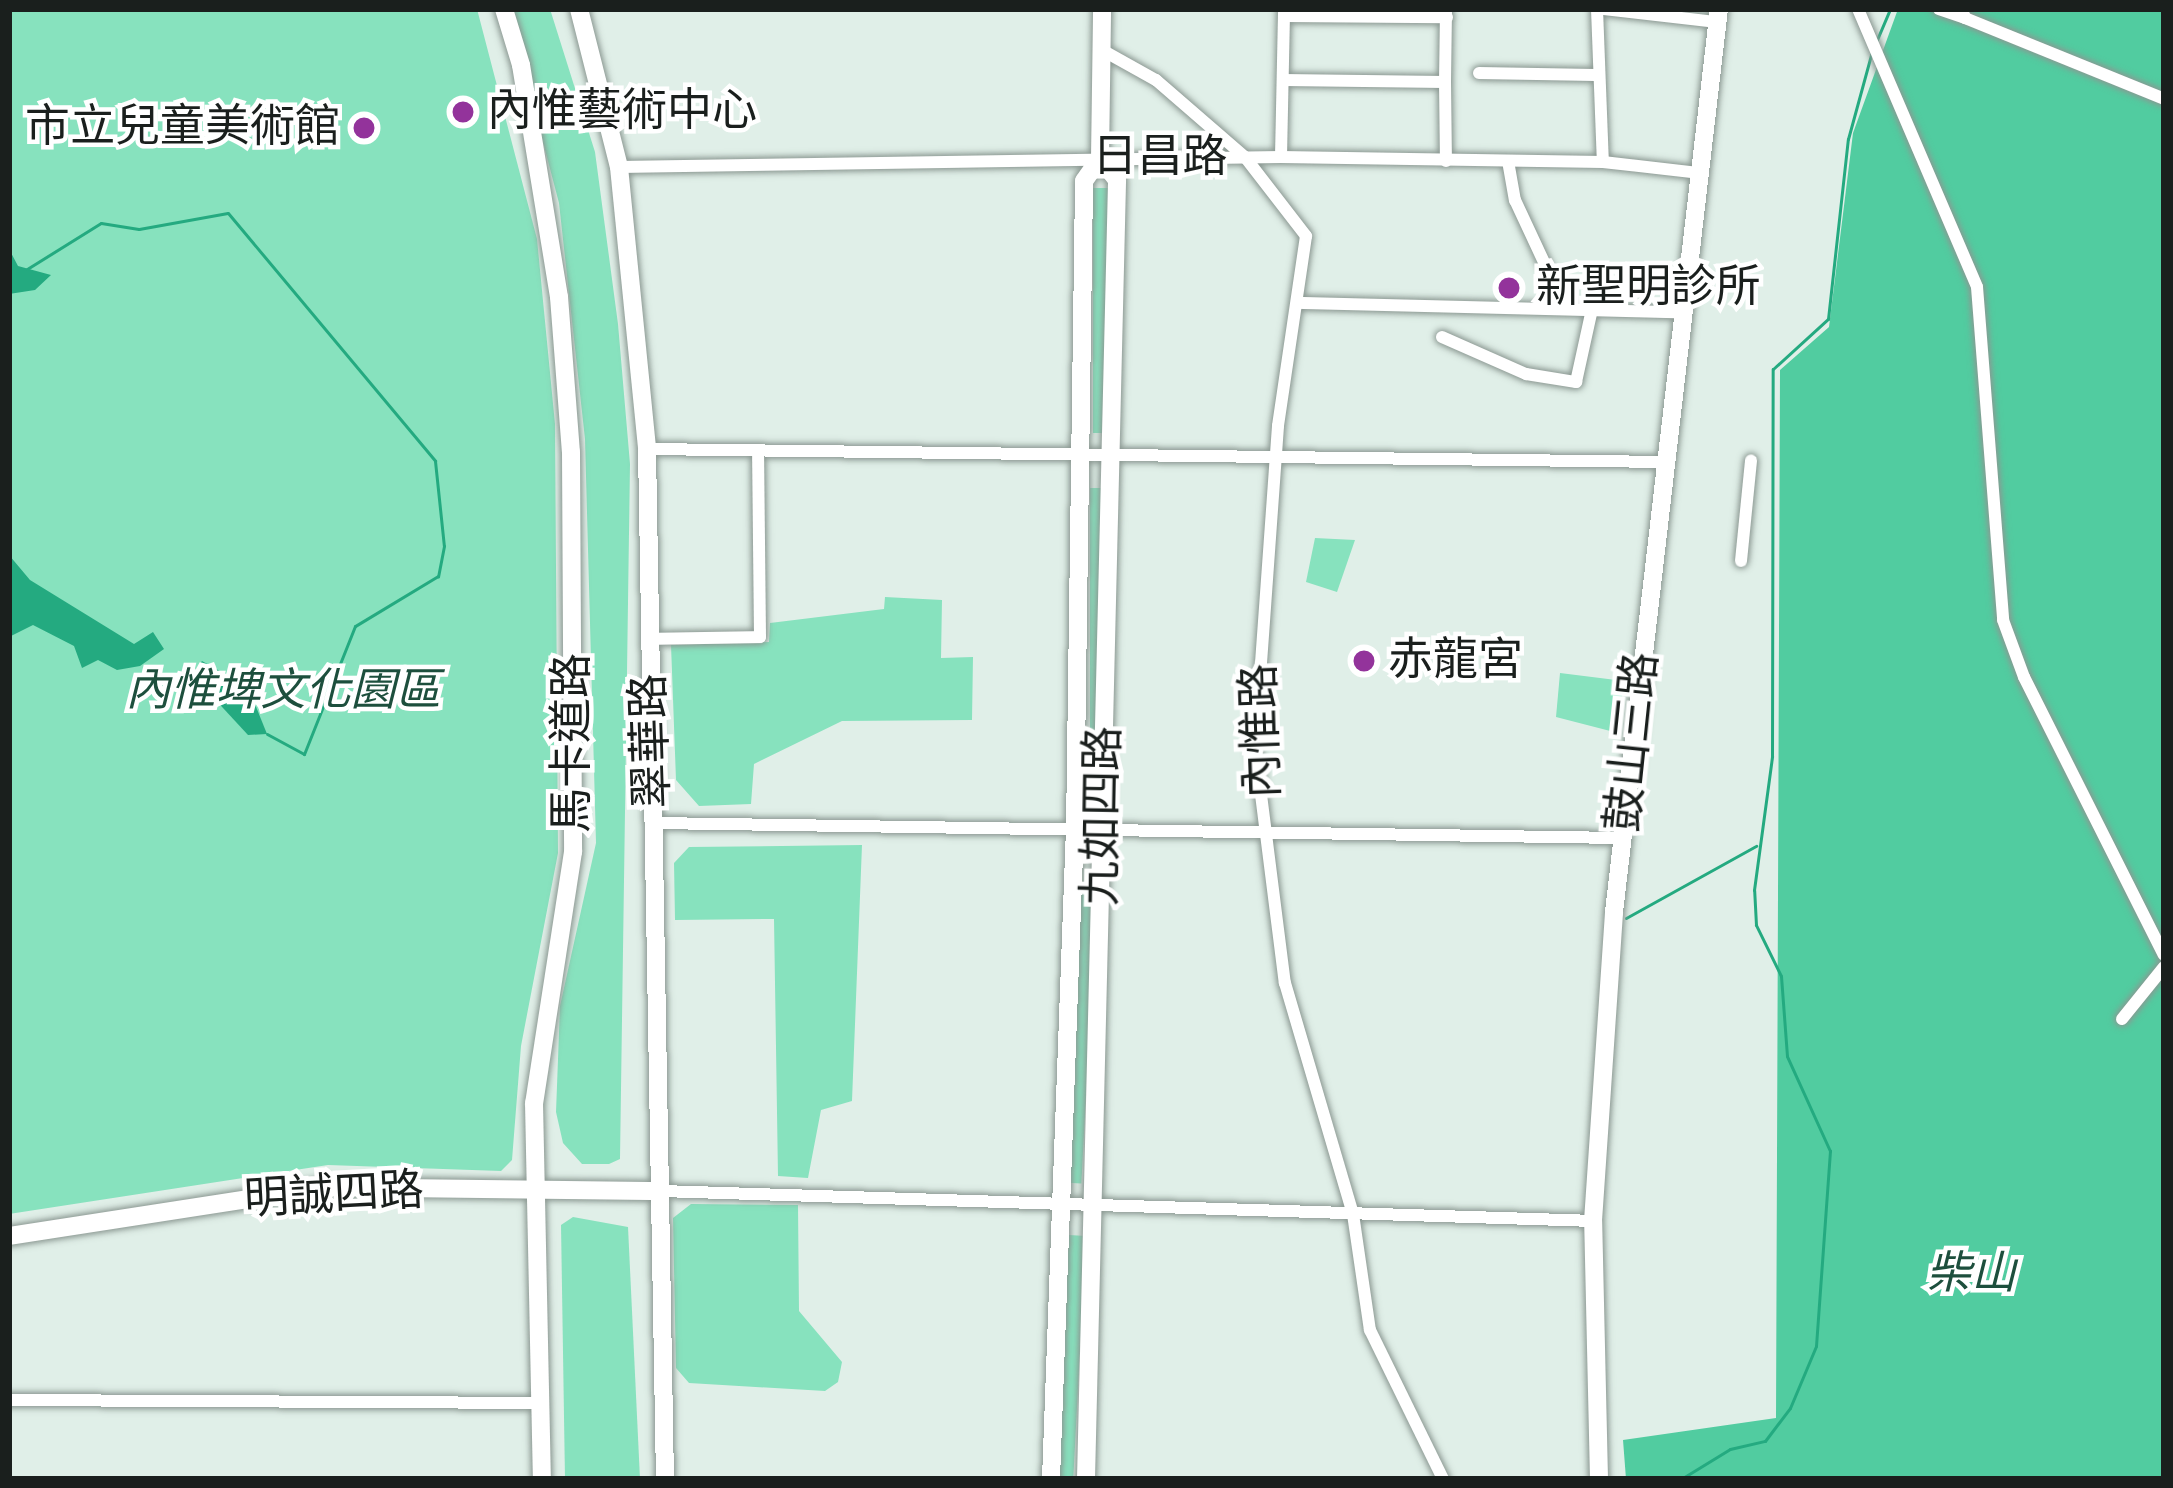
<!DOCTYPE html>
<html>
<head>
<meta charset="utf-8">
<style>
	body { margin:0 }
	#map { position:relative; width:2173px; height:1488px; overflow:hidden; background:#e0efe8; font-family:Spectral,"Noto Sans TC",serif }
	div>[style] { position:absolute }
	[style*='--x'] { left:calc(var(--x)*1px); top:calc(var(--y)*1px); width:calc(var(--w)*1px); rotate:calc(var(--a)*1deg) }
	.green>* { inset:0; background:#87e2be; transform-origin:0 0 }
	.forest>* { inset:0; background:#51cca0 }
	.water>* { inset:0; background:#24aa80 }
	.stream>* { height:3px; margin:-1.5px; padding:0 1.5px; transform-origin:1.5px; border-radius:1.5px; background:#24aa80 }
	.roads { filter:drop-shadow(0 0 3px #8b9892) drop-shadow(0 0 3px #8b9892) }
	.street>* { height:12px; margin:-6px; padding:0 6px; transform-origin:6px; border-radius:6px; background:#fff }
	.secondary>* { height:18px; margin:-9px; padding:0 9px; transform-origin:9px; border-radius:9px; background:#fff }
	.dots>* { width:33px; height:33px; translate:-50% -50%; box-sizing:border-box; border:6px solid #fff; border-radius:50% }
	span { translate:-50% -50%; white-space:nowrap; text-align:center; line-height:1.15; -webkit-text-stroke:9px #fff; paint-order:stroke }
	.poi-label { font-size:45px; color:#1a1f1d }
	.left { translate:0 -50%; text-align:left }
	.right { translate:-100% -50%; text-align:right }
	.street-label { font-size:45px; color:#1a1f1d }
	.park-label { font-size:45px; color:#1d4f3d; font-style:italic }
	.frame { position:absolute; inset:0; border:12px solid #1a1f1d; pointer-events:none }
</style>
</head>
<body>
<div id="map">
	<div class="green">
		<i style="clip-path:polygon(9px 9px,477px 9px,537px 239px,555px 424px,558px 853px,521px 1046px,512px 1160px,501px 1171px,328px 1165px,9px 1214px)"></i>
		<i style="clip-path:polygon(508px 9px,550px 9px,595px 152px,618px 324px,630px 464px,620px 1159px,609px 1164px,582px 1164px,563px 1143px,556px 1112px,560px 1006px,596px 843px,585px 439px,559px 203px)"></i>
		<i style="left:1093px;top:188px;width:16px;height:245px"></i>
		<i style="left:1090px;top:488px;width:15px;height:300px"></i>
		<i style="clip-path:polygon(1315px 538px,1355px 540px,1337px 592px,1306px 582px)"></i>
		<i style="clip-path:polygon(885px 597px,942px 600px,941px 658px,973px 657px,972px 720px,842px 721px,754px 764px,751px 804px,699px 806px,676px 780px,671px 645px,769px 642px,770px 623px,884px 609px)"></i>
		<i style="clip-path:polygon(1560px 673px,1624px 681px,1618px 733px,1556px 717px)"></i>
		<i style="clip-path:polygon(862px 845px,852px 1101px,821px 1110px,808px 1178px,778px 1176px,774px 919px,675px 920px,674px 863px,689px 847px)"></i>
		<i style="left:1078px;top:885px;width:19px;height:298px;rotate:3deg"></i>
		<i style="clip-path:polygon(691px 1204px,798px 1205px,799px 1311px,842px 1362px,838px 1382px,825px 1391px,689px 1383px,676px 1368px,673px 1218px)"></i>
		<i style="clip-path:polygon(573px 1217px,628px 1227px,640px 1479px,565px 1479px,561px 1225px)"></i>
		<i style="left:1069px;top:1235px;width:17px;height:244px;rotate:3deg"></i>
	</div>
	<div class="forest">
		<i style="clip-path:polygon(1898px 9px,2164px 9px,2164px 1479px,1626px 1479px,1623px 1440px,1776px 1418px,1780px 370px,1829px 327px,1853px 133px)"></i>
	</div>
	<div class="water">
		<i style="clip-path:polygon(9px 249px,18px 266px,51px 275px,35px 290px,9px 294px)"></i>
		<i style="clip-path:polygon(9px 555px,30px 580px,134px 644px,153px 632px,164px 649px,140px 666px,117px 670px,98px 660px,82px 668px,74px 646px,33px 625px,9px 637px)"></i>
		<i style="clip-path:polygon(202px 661px,248px 687px,267px 734px,248px 735px,211px 695px,193px 673px)"></i>
	</div>
	<div class="stream">
		<i style="--x:1876;--y:42;--w:36;--a:-67"></i>
		<i style="--x:27;--y:269;--w:87;--a:-31.9"></i>
		<i style="--x:101;--y:223;--w:38;--a:9"></i>
		<i style="--x:139;--y:229;--w:90;--a:-10.2"></i>
		<i style="--x:228;--y:213;--w:323;--a:50.1"></i>
		<i style="--x:435;--y:461;--w:85;--a:84"></i>
		<i style="--x:444;--y:546;--w:31;--a:101"></i>
		<i style="--x:438;--y:576;--w:97;--a:148.9"></i>
		<i style="--x:355;--y:626;--w:138;--a:111.7"></i>
		<i style="--x:304;--y:754;--w:42;--a:-151.6"></i>
		<i style="--x:1626;--y:918;--w:149;--a:-29"></i>
		<i style="--x:1681;--y:1479;--w:57;--a:-31.5"></i>
		<i style="--x:1730;--y:1449;--w:36;--a:-13"></i>
		<i style="--x:1765;--y:1441;--w:41;--a:-52.9"></i>
		<i style="--x:1790;--y:1408;--w:67;--a:-67.2"></i>
		<i style="--x:1816;--y:1346;--w:196;--a:-85.9"></i>
		<i style="--x:1830;--y:1151;--w:104;--a:-114.4"></i>
		<i style="--x:1787;--y:1056;--w:80;--a:-94.3"></i>
		<i style="--x:1781;--y:976;--w:57;--a:-116.1"></i>
		<i style="--x:1756;--y:925;--w:35;--a:-93"></i>
		<i style="--x:1754;--y:890;--w:135;--a:-82.3"></i>
		<i style="--x:1772;--y:756;--w:387;--a:-89.9"></i>
		<i style="--x:1773;--y:369;--w:74;--a:-42.3"></i>
		<i style="--x:1828;--y:319;--w:181;--a:-83.7"></i>
		<i style="--x:1848;--y:139;--w:91;--a:-74.7"></i>
	</div>
	<div class="roads">
		<div class="street">
			<i style="--x:1597;--y:9;--w:153;--a:87.8"></i>
			<i style="--x:1604;--y:9;--w:114;--a:6.6"></i>
			<i style="--x:1858;--y:9;--w:302;--a:66.8"></i>
			<i style="--x:1977;--y:287;--w:334;--a:85.5"></i>
			<i style="--x:2003;--y:620;--w:61;--a:69.8"></i>
			<i style="--x:2024;--y:677;--w:311;--a:63.3"></i>
			<i style="--x:1939;--y:9;--w:28;--a:19"></i>
			<i style="--x:1962;--y:9;--w:9;--a:72"></i>
			<i style="--x:1965;--y:18;--w:215;--a:22.1"></i>
			<i style="--x:1284;--y:16;--w:163;--a:0.4"></i>
			<i style="--x:1102;--y:50;--w:62;--a:29.1"></i>
			<i style="--x:1156;--y:80;--w:118;--a:40.9"></i>
			<i style="--x:1245;--y:157;--w:100;--a:52.3"></i>
			<i style="--x:1306;--y:236;--w:192;--a:98.4"></i>
			<i style="--x:1278;--y:426;--w:322;--a:94.1"></i>
			<i style="--x:1255;--y:747;--w:238;--a:82.8"></i>
			<i style="--x:1285;--y:983;--w:241;--a:73.6"></i>
			<i style="--x:1353;--y:1214;--w:117;--a:81.7"></i>
			<i style="--x:1370;--y:1330;--w:166;--a:63.9"></i>
			<i style="--x:1479;--y:73;--w:116;--a:1"></i>
			<i style="--x:1283;--y:80;--w:162;--a:0.7"></i>
			<i style="--x:1445;--y:82;--w:79;--a:89.3"></i>
			<i style="--x:1445;--y:82;--w:71;--a:-89.2"></i>
			<i style="--x:1281;--y:157;--w:148;--a:-88.8"></i>
			<i style="--x:1508;--y:161;--w:40;--a:80"></i>
			<i style="--x:1515;--y:200;--w:118;--a:65"></i>
			<i style="--x:619;--y:167;--w:662;--a:-0.87"></i>
			<i style="--x:1281;--y:157;--w:322;--a:0.9"></i>
			<i style="--x:1603;--y:162;--w:98;--a:6.5"></i>
			<i style="--x:1300;--y:303;--w:380;--a:1.4"></i>
			<i style="--x:1442;--y:337;--w:92;--a:23.8"></i>
			<i style="--x:1526;--y:374;--w:51;--a:9.1"></i>
			<i style="--x:1576;--y:382;--w:75;--a:-77.6"></i>
			<i style="--x:647;--y:449;--w:1018;--a:0.73"></i>
			<i style="--x:1741;--y:561;--w:101;--a:-84.3"></i>
			<i style="--x:648;--y:639;--w:112;--a:-1"></i>
			<i style="--x:760;--y:637;--w:187;--a:-90.6"></i>
			<i style="--x:655;--y:823;--w:968;--a:0.89"></i>
			<i style="--x:2122;--y:1019;--w:67;--a:-51.1"></i>
			<i style="--x:661;--y:1191;--w:932;--a:1.84"></i>
			<i style="--x:9;--y:1400;--w:530;--a:0.32"></i>
		</div>
		<div class="secondary">
			<i style="--x:504;--y:9;--w:59;--a:73.1"></i>
			<i style="--x:521;--y:65;--w:235;--a:80.7"></i>
			<i style="--x:559;--y:297;--w:155;--a:85.6"></i>
			<i style="--x:571;--y:452;--w:400;--a:89.7"></i>
			<i style="--x:573;--y:852;--w:254;--a:98.8"></i>
			<i style="--x:534;--y:1103;--w:376;--a:88.8"></i>
			<i style="--x:579;--y:9;--w:163;--a:75.8"></i>
			<i style="--x:619;--y:167;--w:283;--a:84.3"></i>
			<i style="--x:647;--y:449;--w:1030;--a:89"></i>
			<i style="--x:9;--y:1236;--w:319;--a:-8.8"></i>
			<i style="--x:324;--y:1187;--w:337;--a:0.7"></i>
			<i style="--x:1051;--y:1479;--w:650;--a:-87.89"></i>
			<i style="--x:1075;--y:829;--w:648;--a:-89.2"></i>
			<i style="--x:1084;--y:181;--w:28;--a:-55"></i>
			<i style="--x:1100;--y:158;--w:149;--a:-89.2"></i>
			<i style="--x:1086;--y:1479;--w:1299;--a:-88.63"></i>
			<i style="--x:1117;--y:180;--w:28;--a:-128"></i>
			<i style="--x:1599;--y:1479;--w:258;--a:-91.3"></i>
			<i style="--x:1593;--y:1221;--w:310;--a:-86.1"></i>
			<i style="--x:1614;--y:912;--w:909;--a:-83.37"></i>
		</div>
	</div>
	<div class="dots">
		<i style="left:463px;top:112px;background:#93339b"></i>
		<i style="left:364px;top:128px;background:#93339b"></i>
		<i style="left:1509px;top:288px;background:#93339b"></i>
		<i style="left:1364px;top:661px;background:#93339b"></i>
	</div>
	<div class="poi-label">
		<span class="left" style="left:487px;top:112px">內惟藝術中心</span>
		<span class="right" style="left:340px;top:128px">市立兒童美術館</span>
		<span class="left" style="left:1536px;top:288px">新聖明診所</span>
		<span class="left" style="left:1388px;top:661px">赤龍宮</span>
	</div>
	<div class="street-label">
		<span style="left:1160px;top:158px">日昌路</span>
		<span style="left:1262px;top:731px;rotate:-92deg">內惟路</span>
		<span style="left:652px;top:741px;rotate:-92deg">翠華路</span>
		<span style="left:1633px;top:742px;rotate:-84deg">鼓山三路</span>
		<span style="left:573px;top:743px;rotate:-90deg">馬卡道路</span>
		<span style="left:1103px;top:816px;rotate:-89deg">九如四路</span>
		<span style="left:334px;top:1196px;rotate:-3deg">明誠四路</span>
	</div>
	<div class="park-label">
		<span style="left:283px;top:692px">內惟埤文化園區</span>
		<span style="left:1971px;top:1275px">柴山</span>
	</div>
	<div class="frame"></div>
</div>
</body>
</html>
